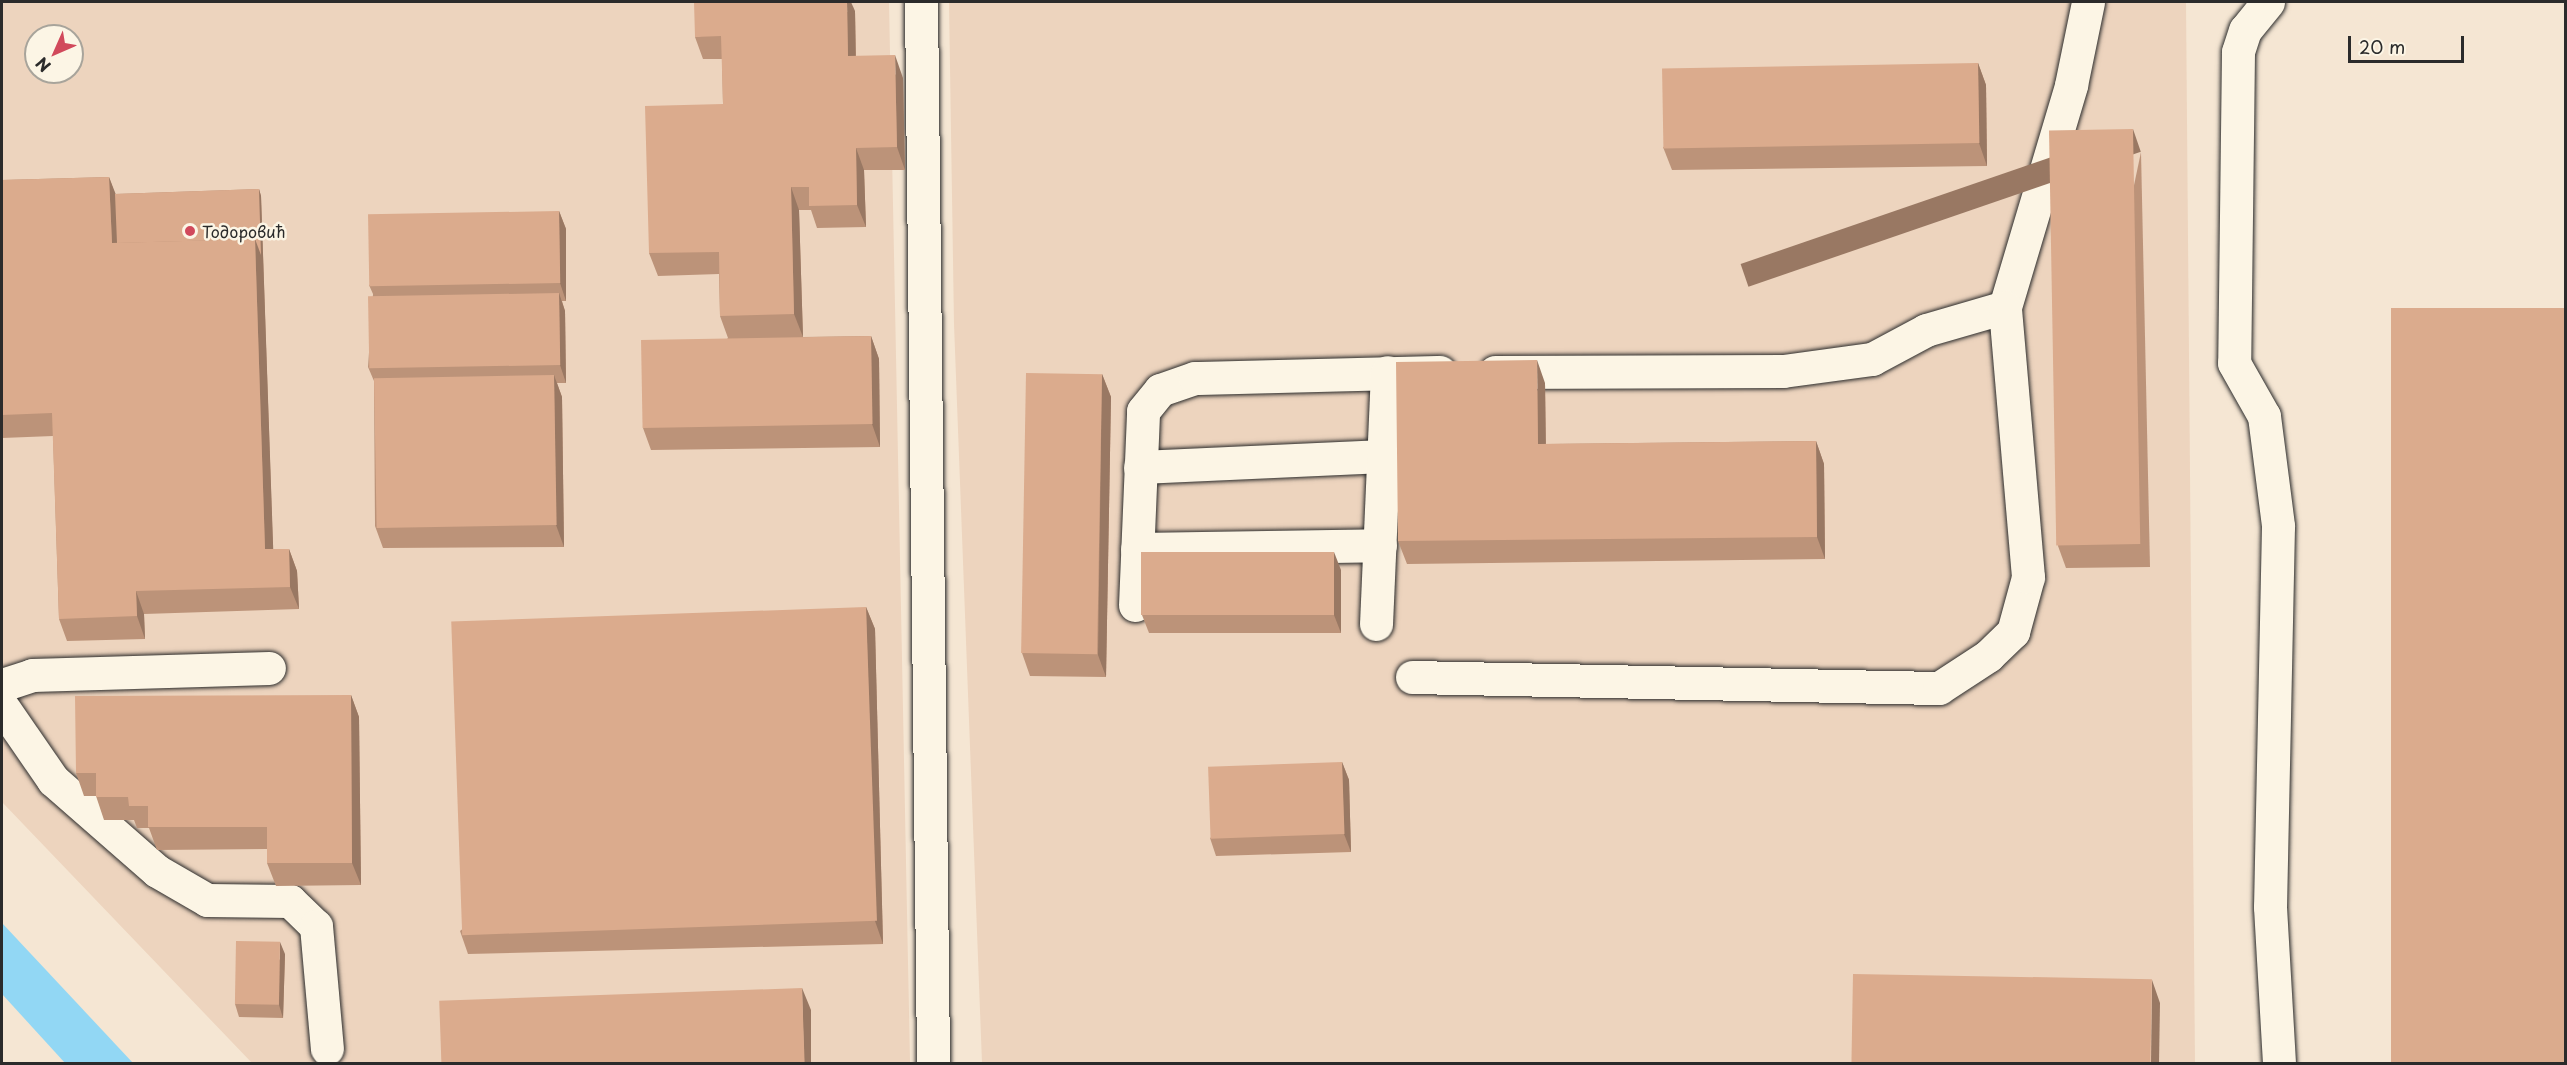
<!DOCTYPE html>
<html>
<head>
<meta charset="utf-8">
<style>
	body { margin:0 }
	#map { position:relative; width:2567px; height:1065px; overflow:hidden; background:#f5e6d3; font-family:"Playpen Sans",sans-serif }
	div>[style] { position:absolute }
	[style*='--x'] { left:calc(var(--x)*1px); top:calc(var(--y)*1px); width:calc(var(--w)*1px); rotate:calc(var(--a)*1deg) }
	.built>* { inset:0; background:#edd4be }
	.water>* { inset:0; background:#92d7f4 }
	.roads { filter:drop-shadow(0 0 2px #2b2b2b) drop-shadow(0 0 2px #2b2b2b) }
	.minor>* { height:33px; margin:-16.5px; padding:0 16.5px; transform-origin:16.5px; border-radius:16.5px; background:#fcf5e5 }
	.wall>* { inset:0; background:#bc9379 }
	.shaded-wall>* { inset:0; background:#997863; transform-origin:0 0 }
	.building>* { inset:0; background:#dbab8d; transform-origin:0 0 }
	.dots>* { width:16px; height:16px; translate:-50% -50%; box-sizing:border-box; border:3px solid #fcf5e5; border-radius:50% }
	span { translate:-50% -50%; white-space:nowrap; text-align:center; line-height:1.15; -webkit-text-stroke:5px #fcf5e5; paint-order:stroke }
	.poi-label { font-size:16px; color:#2b2b2b }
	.left { translate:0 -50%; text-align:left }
	.frame { position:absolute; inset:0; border:3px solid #2b2b2b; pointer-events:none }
	.north { position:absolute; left:24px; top:24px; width:60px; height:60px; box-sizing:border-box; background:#fcf5e5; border:2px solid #a8a49b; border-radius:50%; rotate:225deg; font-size:16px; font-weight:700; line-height:24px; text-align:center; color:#2b2b2b }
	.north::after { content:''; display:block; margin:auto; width:21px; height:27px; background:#d1495b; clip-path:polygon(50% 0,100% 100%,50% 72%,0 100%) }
	.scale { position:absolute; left:2348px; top:36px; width:116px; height:27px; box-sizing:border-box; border:3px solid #2b2b2b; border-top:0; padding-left:8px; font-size:18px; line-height:21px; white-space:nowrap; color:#2b2b2b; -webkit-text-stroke:4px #fcf5e5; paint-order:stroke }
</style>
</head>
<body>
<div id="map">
	<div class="built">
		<i style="clip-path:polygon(evenodd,2px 2px,889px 2px,910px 1063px,252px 1063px,2px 802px,2px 2px,36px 36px,72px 36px,72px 72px,36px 72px,36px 36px)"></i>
		<i style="clip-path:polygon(949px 2px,2186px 2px,2195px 1063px,982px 1063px,954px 324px)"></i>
	</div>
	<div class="water">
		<i style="clip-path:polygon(2px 923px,133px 1063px,65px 1063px,2px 994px)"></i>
	</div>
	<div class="roads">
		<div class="minor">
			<i style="--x:921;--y:2;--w:1062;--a:89.35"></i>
			<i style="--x:2268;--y:2;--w:36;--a:129"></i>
			<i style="--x:2245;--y:30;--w:23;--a:108"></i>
			<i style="--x:2238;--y:52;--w:311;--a:90.7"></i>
			<i style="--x:2234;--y:363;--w:61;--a:60.5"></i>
			<i style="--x:2264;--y:416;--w:111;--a:82.7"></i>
			<i style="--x:2278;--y:526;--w:381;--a:91.2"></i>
			<i style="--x:2270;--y:907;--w:155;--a:86.7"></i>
			<i style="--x:1495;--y:372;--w:288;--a:-0.2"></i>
			<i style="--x:1783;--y:371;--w:90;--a:-7.7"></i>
			<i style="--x:1872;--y:359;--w:61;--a:-28.2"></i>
			<i style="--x:1926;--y:330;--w:82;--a:-16.2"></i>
			<i style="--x:2005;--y:307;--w:232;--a:-73.4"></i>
			<i style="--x:2071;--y:85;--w:85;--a:-78.4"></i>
			<i style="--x:1140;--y:467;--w:244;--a:-2.6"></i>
			<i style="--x:1137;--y:549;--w:243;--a:-0.9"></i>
			<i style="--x:1135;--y:605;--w:194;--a:-87.6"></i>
			<i style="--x:1143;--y:411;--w:27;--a:-51"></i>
			<i style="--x:1160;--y:390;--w:37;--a:-19"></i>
			<i style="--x:1195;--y:378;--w:245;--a:-1.4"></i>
			<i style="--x:1376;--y:624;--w:252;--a:-87.5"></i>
			<i style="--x:1412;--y:677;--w:527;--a:1.2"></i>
			<i style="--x:1939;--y:688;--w:59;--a:-33.1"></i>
			<i style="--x:1988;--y:656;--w:35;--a:-44"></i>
			<i style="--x:2013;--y:632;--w:57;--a:-74.7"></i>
			<i style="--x:2028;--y:577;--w:271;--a:-94.9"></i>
			<i style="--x:2;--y:685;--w:32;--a:-18"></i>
			<i style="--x:32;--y:675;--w:237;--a:-1.7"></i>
			<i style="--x:2;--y:706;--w:90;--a:55.4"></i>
			<i style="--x:53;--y:780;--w:138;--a:41.2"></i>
			<i style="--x:157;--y:871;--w:58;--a:30.1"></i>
			<i style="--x:207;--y:900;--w:83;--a:0.7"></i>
			<i style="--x:290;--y:901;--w:36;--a:44"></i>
			<i style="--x:316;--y:926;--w:123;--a:84.9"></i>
		</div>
	</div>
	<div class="wall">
		<i style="clip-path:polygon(855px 11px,856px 56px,903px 78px,905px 170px,864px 170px,866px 227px,817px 228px,811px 210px,799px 210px,803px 337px,871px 336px,879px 359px,880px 447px,651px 450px,643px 428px,728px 338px,720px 316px,719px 274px,658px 276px,649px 253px,723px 104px,722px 59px,703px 59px,695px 37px)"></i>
		<i style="clip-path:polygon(1978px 63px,1986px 85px,1987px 166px,1672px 170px,1663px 147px)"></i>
		<i style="clip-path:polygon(2141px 152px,2150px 567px,2066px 568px,2058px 546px)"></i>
		<i style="clip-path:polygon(109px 177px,115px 194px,259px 189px,261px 196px,273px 549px,289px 549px,297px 571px,299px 609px,144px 614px,145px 639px,67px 641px,59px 619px,53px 436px,2px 438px,2px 180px)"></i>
		<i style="clip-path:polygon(559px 211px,566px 229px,566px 301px,562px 301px,565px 311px,566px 383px,557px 383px,562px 397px,564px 547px,383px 548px,375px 526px,374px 381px,368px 367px,373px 294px,369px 285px)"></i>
		<i style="clip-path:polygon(1102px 374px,1111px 397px,1106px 677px,1030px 676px,1022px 653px)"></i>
		<i style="clip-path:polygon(1545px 383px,1546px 444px,1816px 441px,1824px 464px,1825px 559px,1407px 564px,1398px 541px)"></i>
		<i style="clip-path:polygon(1341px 570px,1341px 633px,1149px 633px,1142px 615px)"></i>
		<i style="clip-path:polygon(866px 607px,875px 629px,883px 944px,468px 954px,460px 931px)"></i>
		<i style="clip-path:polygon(351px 695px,359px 717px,361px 885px,276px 886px,267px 863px,267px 849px,157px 850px,149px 828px,137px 828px,134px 820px,104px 820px,96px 796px,84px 796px,76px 773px)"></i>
		<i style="clip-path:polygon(1342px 762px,1349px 780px,1351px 852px,1216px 856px,1210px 838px)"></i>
		<i style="clip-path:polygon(285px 954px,283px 1018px,239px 1017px,235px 1004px)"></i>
	</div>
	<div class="shaded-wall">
		<i style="clip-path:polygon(847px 2px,851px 2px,855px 11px,856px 79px,848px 56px)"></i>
		<i style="clip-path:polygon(895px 55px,903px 78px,905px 170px,897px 147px)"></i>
		<i style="clip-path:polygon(1978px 63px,1986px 85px,1987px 166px,1979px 143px)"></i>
		<i style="left:2133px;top:129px;width:24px;height:415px;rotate:71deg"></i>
		<i style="clip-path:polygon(856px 148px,864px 170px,866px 227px,857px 205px)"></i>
		<i style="clip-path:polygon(109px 177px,118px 200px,120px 259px,112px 243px)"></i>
		<i style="clip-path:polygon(791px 187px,799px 210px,803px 337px,794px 314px)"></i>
		<i style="clip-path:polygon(259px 189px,261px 196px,274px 572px,265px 549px,255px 239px)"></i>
		<i style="clip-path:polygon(559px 211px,566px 229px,566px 301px,560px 283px)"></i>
		<i style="clip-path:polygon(559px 293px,565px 311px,566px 383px,560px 365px)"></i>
		<i style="clip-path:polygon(871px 336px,879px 359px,880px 447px,872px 424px)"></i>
		<i style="clip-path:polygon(1537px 360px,1545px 383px,1546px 467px,1538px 444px)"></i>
		<i style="clip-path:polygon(1102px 374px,1111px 397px,1106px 677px,1098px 655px)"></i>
		<i style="clip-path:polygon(554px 375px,562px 397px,564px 547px,556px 525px)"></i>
		<i style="clip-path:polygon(1816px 441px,1824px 464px,1825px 559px,1817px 537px)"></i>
		<i style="clip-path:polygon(289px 549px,297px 571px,299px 609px,290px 587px)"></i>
		<i style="clip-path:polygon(1334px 552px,1341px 570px,1341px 633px,1334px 615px)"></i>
		<i style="clip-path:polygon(136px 591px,144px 614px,145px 639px,137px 616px)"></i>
		<i style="clip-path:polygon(866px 607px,875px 629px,883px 944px,875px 921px)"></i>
		<i style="clip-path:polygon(351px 695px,359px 717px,361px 885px,352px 863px)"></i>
		<i style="clip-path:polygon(1342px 762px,1349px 780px,1351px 852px,1344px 834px)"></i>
		<i style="clip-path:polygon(280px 942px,285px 954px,283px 1018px,279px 1005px)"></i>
		<i style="clip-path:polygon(2152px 980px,2160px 1003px,2159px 1064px,2151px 1064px)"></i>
		<i style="clip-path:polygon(802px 988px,811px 1010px,811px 1064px,804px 1064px)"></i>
	</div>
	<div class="building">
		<i style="clip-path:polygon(694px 2px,847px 2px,848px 56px,895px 55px,897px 147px,856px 148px,857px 205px,809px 206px,809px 187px,791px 187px,794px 314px,720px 316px,719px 252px,649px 253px,645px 106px,723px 104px,721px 36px,695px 37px)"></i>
		<i style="left:1978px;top:63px;width:80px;height:316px;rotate:89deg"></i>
		<i style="left:2133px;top:129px;width:415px;height:84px;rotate:89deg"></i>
		<i style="clip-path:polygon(109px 177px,112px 243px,255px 239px,265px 549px,289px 549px,290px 587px,136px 591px,137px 616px,59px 619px,52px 413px,2px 415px,2px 180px)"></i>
		<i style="clip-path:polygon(259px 189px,261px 255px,255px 239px,117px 243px,115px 194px)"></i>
		<i style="left:559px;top:211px;width:72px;height:191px;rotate:89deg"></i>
		<i style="left:559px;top:293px;width:72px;height:191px;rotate:89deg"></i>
		<i style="left:2565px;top:308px;width:756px;height:174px;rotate:90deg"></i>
		<i style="left:871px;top:336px;width:88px;height:230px;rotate:89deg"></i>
		<i style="clip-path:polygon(1537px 360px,1538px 444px,1816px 441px,1817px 537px,1398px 541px,1396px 362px)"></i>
		<i style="left:1026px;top:373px;width:76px;height:280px;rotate:1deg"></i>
		<i style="left:554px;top:375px;width:150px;height:180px;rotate:89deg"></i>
		<i style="left:1334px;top:552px;width:63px;height:193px;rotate:90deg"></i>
		<i style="left:866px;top:607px;width:314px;height:415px;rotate:88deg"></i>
		<i style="clip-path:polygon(351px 695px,352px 863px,267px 863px,267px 827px,148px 827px,148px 806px,129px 806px,128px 797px,96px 797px,96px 773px,76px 773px,75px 696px)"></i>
		<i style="left:1342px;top:762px;width:72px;height:134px;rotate:88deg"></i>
		<i style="left:236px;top:941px;width:44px;height:63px;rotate:1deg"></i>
		<i style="left:1853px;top:974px;width:299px;height:90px;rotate:1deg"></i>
		<i style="left:802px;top:988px;width:76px;height:363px;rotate:88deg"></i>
	</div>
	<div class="dots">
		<i style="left:190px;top:231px;background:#d1495b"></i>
	</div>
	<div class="poi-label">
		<span class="left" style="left:202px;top:231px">Тодоровић</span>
	</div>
	<div class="frame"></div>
	<div class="north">N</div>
	<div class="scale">20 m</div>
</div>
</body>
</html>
